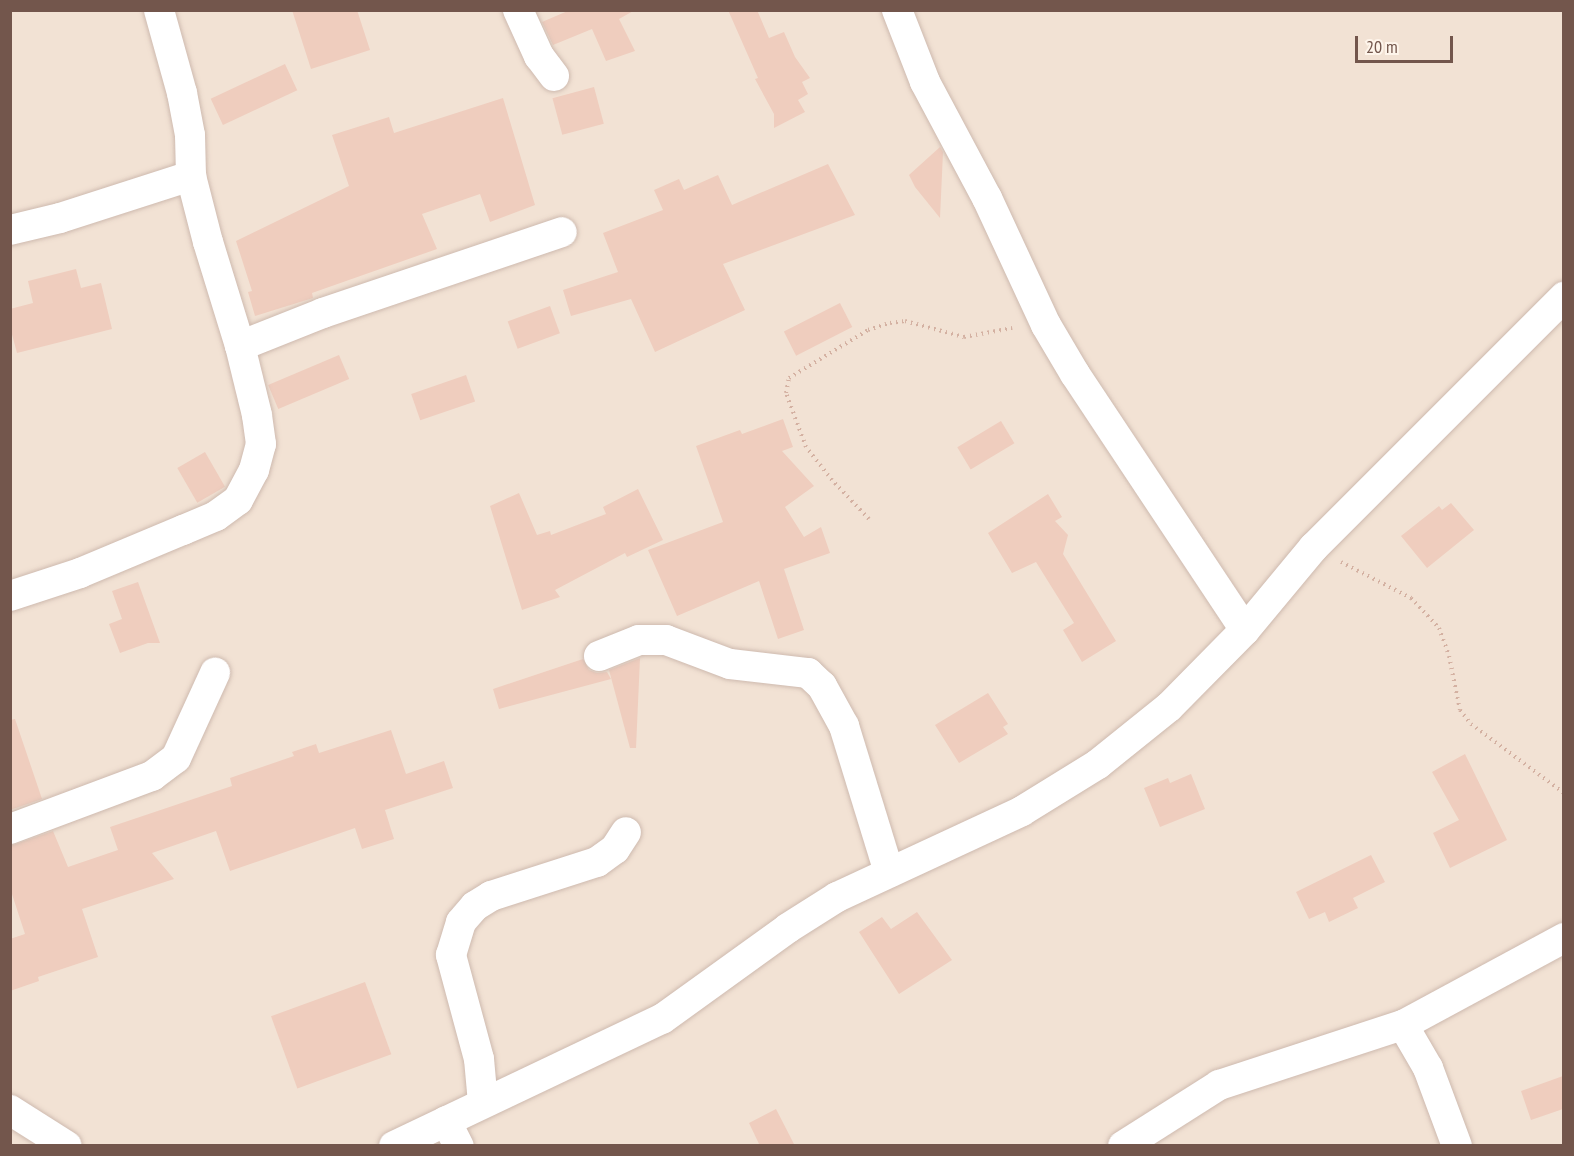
<!DOCTYPE html>
<html>
<head>
<meta charset="utf-8">
<style>
	body { margin:0 }
	#map { position:relative; width:1574px; height:1156px; overflow:hidden; background:#fbf1e5; font-family:"PT Sans Narrow",sans-serif }
	div>[style] { position:absolute }
	[style*='--x'] { left:calc(var(--x)*1px); top:calc(var(--y)*1px); width:calc(var(--w)*1px); rotate:calc(var(--a)*1deg) }
	.residential>* { inset:0; background:#f2e2d4; transform-origin:0 0 }
	.building>* { inset:0; background:#efcdbe; transform-origin:0 0 }
	.path>* { height:4px; margin-top:-2px; transform-origin:0; background:repeating-linear-gradient(90deg,#d4b1a2 0 1.5px,transparent 0 6px) }
	.roads { filter:drop-shadow(0 0 2px #cebaaf) drop-shadow(0 0 2px #cebaaf) }
	.street>* { height:30px; margin:-15px; padding:0 15px; transform-origin:15px; border-radius:15px; background:#fff }
	span { translate:-50% -50%; white-space:nowrap; text-align:center; line-height:1.15; -webkit-text-stroke:6px #fef5eb; paint-order:stroke }
	.frame { position:absolute; inset:0; border:12px solid #73564c; pointer-events:none }
	.scale { position:absolute; left:1355px; top:36px; width:98px; height:27px; box-sizing:border-box; border:3px solid #73564c; border-top:0; padding-left:8px; font-size:18px; line-height:21px; white-space:nowrap; color:#73564c; -webkit-text-stroke:4px #fef5eb; paint-order:stroke }
</style>
</head>
<body>
<div id="map">
	<div class="residential">
		<i style="left:11px;top:11px;width:1552px;height:1134px"></i>
	</div>
	<div class="building">
		<i style="clip-path:polygon(292px 10px,357px 10px,370px 50px,311px 69px)"></i>
		<i style="clip-path:polygon(570px 10px,635px 10px,619px 19px,635px 51px,606px 61px,592px 29px,553px 45px,542px 22px)"></i>
		<i style="clip-path:polygon(728px 10px,757px 10px,769px 38px,784px 32px,795px 57px,810px 78px,802px 82px,808px 94px,798px 100px,805px 112px,774px 128px,774px 114px,755px 79px,758px 78px)"></i>
		<i style="left:285px;top:64px;width:29px;height:82px;rotate:65deg"></i>
		<i style="left:594px;top:87px;width:38px;height:43px;rotate:75deg"></i>
		<i style="clip-path:polygon(503px 98px,535px 205px,490px 222px,480px 194px,422px 214px,437px 249px,312px 293px,313px 298px,255px 316px,248px 292px,252px 291px,236px 241px,349px 186px,332px 135px,389px 117px,394px 133px)"></i>
		<i style="clip-path:polygon(940px 147px,943px 152px,940px 218px,915px 187px,909px 175px)"></i>
		<i style="clip-path:polygon(828px 164px,855px 215px,723px 264px,745px 310px,655px 352px,631px 299px,571px 316px,563px 290px,618px 272px,603px 233px,663px 210px,654px 190px,679px 179px,684px 190px,718px 175px,732px 205px)"></i>
		<i style="clip-path:polygon(76px 269px,81px 288px,101px 283px,112px 329px,17px 353px,10px 327px,10px 309px,33px 303px,28px 281px)"></i>
		<i style="left:840px;top:303px;width:27px;height:63px;rotate:63deg"></i>
		<i style="left:550px;top:306px;width:29px;height:45px;rotate:70deg"></i>
		<i style="left:339px;top:355px;width:26px;height:77px;rotate:67deg"></i>
		<i style="left:466px;top:375px;width:28px;height:58px;rotate:71deg"></i>
		<i style="clip-path:polygon(783px 419px,793px 447px,782px 451px,814px 486px,785px 507px,804px 537px,821px 527px,830px 553px,784px 569px,804px 630px,778px 639px,759px 581px,677px 616px,648px 550px,723px 522px,696px 446px,740px 430px,742px 434px)"></i>
		<i style="left:1001px;top:421px;width:26px;height:51px;rotate:59deg"></i>
		<i style="left:205px;top:452px;width:40px;height:32px;rotate:60deg"></i>
		<i style="clip-path:polygon(638px 489px,663px 540px,627px 557px,625px 553px,555px 590px,560px 597px,522px 610px,490px 506px,519px 493px,537px 535px,550px 531px,551px 535px,606px 514px,603px 507px)"></i>
		<i style="clip-path:polygon(1048px 494px,1062px 517px,1055px 521px,1068px 535px,1063px 554px,1116px 641px,1082px 662px,1063px 630px,1074px 623px,1036px 562px,1012px 573px,988px 533px)"></i>
		<i style="clip-path:polygon(1451px 503px,1474px 530px,1427px 568px,1401px 536px,1439px 506px,1442px 510px)"></i>
		<i style="clip-path:polygon(138px 582px,160px 643px,148px 643px,120px 653px,109px 624px,122px 619px,112px 591px)"></i>
		<i style="clip-path:polygon(640px 658px,636px 748px,630px 748px,609px 670px)"></i>
		<i style="clip-path:polygon(583px 659px,589px 670px,597px 673px,607px 672px,611px 679px,499px 709px,493px 689px)"></i>
		<i style="clip-path:polygon(988px 693px,1008px 724px,1003px 727px,1008px 734px,959px 763px,935px 725px)"></i>
		<i style="clip-path:polygon(15px 719px,42px 799px,10px 810px,10px 720px)"></i>
		<i style="clip-path:polygon(391px 730px,406px 774px,444px 761px,453px 788px,385px 810px,394px 839px,362px 849px,355px 828px,230px 871px,216px 831px,152px 853px,174px 879px,82px 909px,98px 957px,38px 977px,39px 981px,10px 991px,10px 939px,25px 934px,10px 888px,10px 846px,53px 831px,68px 867px,118px 850px,110px 827px,232px 786px,230px 778px,294px 756px,292px 752px,316px 744px,319px 753px)"></i>
		<i style="clip-path:polygon(1465px 754px,1507px 840px,1450px 868px,1433px 833px,1459px 820px,1432px 772px)"></i>
		<i style="clip-path:polygon(1191px 774px,1205px 809px,1160px 827px,1144px 788px,1168px 778px,1170px 783px)"></i>
		<i style="clip-path:polygon(1371px 855px,1385px 882px,1353px 898px,1358px 908px,1329px 922px,1325px 912px,1309px 919px,1296px 892px)"></i>
		<i style="clip-path:polygon(917px 912px,952px 960px,899px 994px,859px 932px,882px 917px,891px 929px)"></i>
		<i style="left:365px;top:982px;width:77px;height:100px;rotate:70deg"></i>
		<i style="clip-path:polygon(1563px 1076px,1563px 1109px,1531px 1120px,1521px 1091px)"></i>
		<i style="clip-path:polygon(776px 1109px,795px 1146px,760px 1146px,749px 1123px)"></i>
	</div>
	<div class="path">
		<i style="--x:869;--y:519;--w:54;--a:-133.5"></i>
		<i style="--x:832;--y:480;--w:42;--a:-128.2"></i>
		<i style="--x:806;--y:447;--w:58;--a:-110.3"></i>
		<i style="--x:786;--y:393;--w:15;--a:-79"></i>
		<i style="--x:789;--y:378;--w:92;--a:-31.3"></i>
		<i style="--x:868;--y:330;--w:23;--a:-18"></i>
		<i style="--x:890;--y:323;--w:15;--a:-8"></i>
		<i style="--x:905;--y:321;--w:61;--a:15.2"></i>
		<i style="--x:964;--y:337;--w:49;--a:-10.6"></i>
		<i style="--x:1341;--y:562;--w:79;--a:27.2"></i>
		<i style="--x:1411;--y:598;--w:41;--a:47"></i>
		<i style="--x:1439;--y:628;--w:30;--a:70"></i>
		<i style="--x:1449;--y:656;--w:55;--a:78.5"></i>
		<i style="--x:1460;--y:710;--w:18;--a:52"></i>
		<i style="--x:1471;--y:724;--w:116;--a:36.6"></i>
	</div>
	<div class="roads">
		<div class="street">
			<i style="--x:518;--y:10;--w:51;--a:65.5"></i>
			<i style="--x:539;--y:56;--w:25;--a:53"></i>
			<i style="--x:897;--y:10;--w:77;--a:68.7"></i>
			<i style="--x:925;--y:82;--w:132;--a:61.9"></i>
			<i style="--x:987;--y:198;--w:140;--a:65.1"></i>
			<i style="--x:1046;--y:325;--w:57;--a:59.4"></i>
			<i style="--x:1075;--y:374;--w:307;--a:56.4"></i>
			<i style="--x:191;--y:176;--w:68;--a:75.6"></i>
			<i style="--x:208;--y:242;--w:109;--a:72.9"></i>
			<i style="--x:240;--y:346;--w:89;--a:-21.7"></i>
			<i style="--x:323;--y:313;--w:252;--a:-18.7"></i>
			<i style="--x:10;--y:230;--w:51;--a:-13.5"></i>
			<i style="--x:60;--y:218;--w:138;--a:-17.8"></i>
			<i style="--x:191;--y:176;--w:41;--a:-91.4"></i>
			<i style="--x:190;--y:135;--w:43;--a:-100.8"></i>
			<i style="--x:182;--y:93;--w:86;--a:-105.5"></i>
			<i style="--x:10;--y:596;--w:74;--a:-18.2"></i>
			<i style="--x:80;--y:573;--w:112;--a:-22.7"></i>
			<i style="--x:183;--y:530;--w:36;--a:-23"></i>
			<i style="--x:216;--y:516;--w:27;--a:-36"></i>
			<i style="--x:238;--y:500;--w:34;--a:-62"></i>
			<i style="--x:254;--y:470;--w:27;--a:-75"></i>
			<i style="--x:261;--y:444;--w:29;--a:-98"></i>
			<i style="--x:257;--y:415;--w:71;--a:-103.8"></i>
			<i style="--x:599;--y:656;--w:43;--a:-21.8"></i>
			<i style="--x:639;--y:640;--w:27;--a:0"></i>
			<i style="--x:666;--y:640;--w:68;--a:20.6"></i>
			<i style="--x:730;--y:664;--w:79;--a:6.6"></i>
			<i style="--x:808;--y:673;--w:19;--a:43"></i>
			<i style="--x:822;--y:686;--w:46;--a:61.2"></i>
			<i style="--x:844;--y:726;--w:153;--a:72.9"></i>
			<i style="--x:10;--y:829;--w:152;--a:-20.5"></i>
			<i style="--x:152;--y:776;--w:30;--a:-37"></i>
			<i style="--x:176;--y:758;--w:94;--a:-65.4"></i>
			<i style="--x:1403;--y:1025;--w:50;--a:59.8"></i>
			<i style="--x:1428;--y:1068;--w:83;--a:69.6"></i>
			<i style="--x:483;--y:1103;--w:44;--a:-95.2"></i>
			<i style="--x:479;--y:1059;--w:108;--a:-105.1"></i>
			<i style="--x:451;--y:955;--w:34;--a:-73"></i>
			<i style="--x:461;--y:922;--w:21;--a:-49"></i>
			<i style="--x:475;--y:906;--w:19;--a:-32"></i>
			<i style="--x:491;--y:896;--w:111;--a:-17.8"></i>
			<i style="--x:597;--y:862;--w:22;--a:-36"></i>
			<i style="--x:615;--y:849;--w:20;--a:-57"></i>
			<i style="--x:10;--y:1110;--w:67;--a:32.3"></i>
			<i style="--x:446;--y:1121;--w:28;--a:63"></i>
			<i style="--x:394;--y:1146;--w:297;--a:-25.4"></i>
			<i style="--x:662;--y:1019;--w:155;--a:-35.8"></i>
			<i style="--x:788;--y:928;--w:58;--a:-32.3"></i>
			<i style="--x:837;--y:897;--w:204;--a:-24.9"></i>
			<i style="--x:1022;--y:811;--w:89;--a:-31.7"></i>
			<i style="--x:1098;--y:764;--w:91;--a:-38.8"></i>
			<i style="--x:1169;--y:707;--w:108;--a:-45.4"></i>
			<i style="--x:1245;--y:630;--w:108;--a:-50.3"></i>
			<i style="--x:1314;--y:547;--w:354;--a:-45"></i>
			<i style="--x:1123;--y:1146;--w:114;--a:-32.4"></i>
			<i style="--x:1219;--y:1085;--w:194;--a:-18.1"></i>
			<i style="--x:1403;--y:1025;--w:183;--a:-28.4"></i>
		</div>
	</div>
	<div class="frame"></div>
	<div class="scale">20 m</div>
</div>
</body>
</html>
